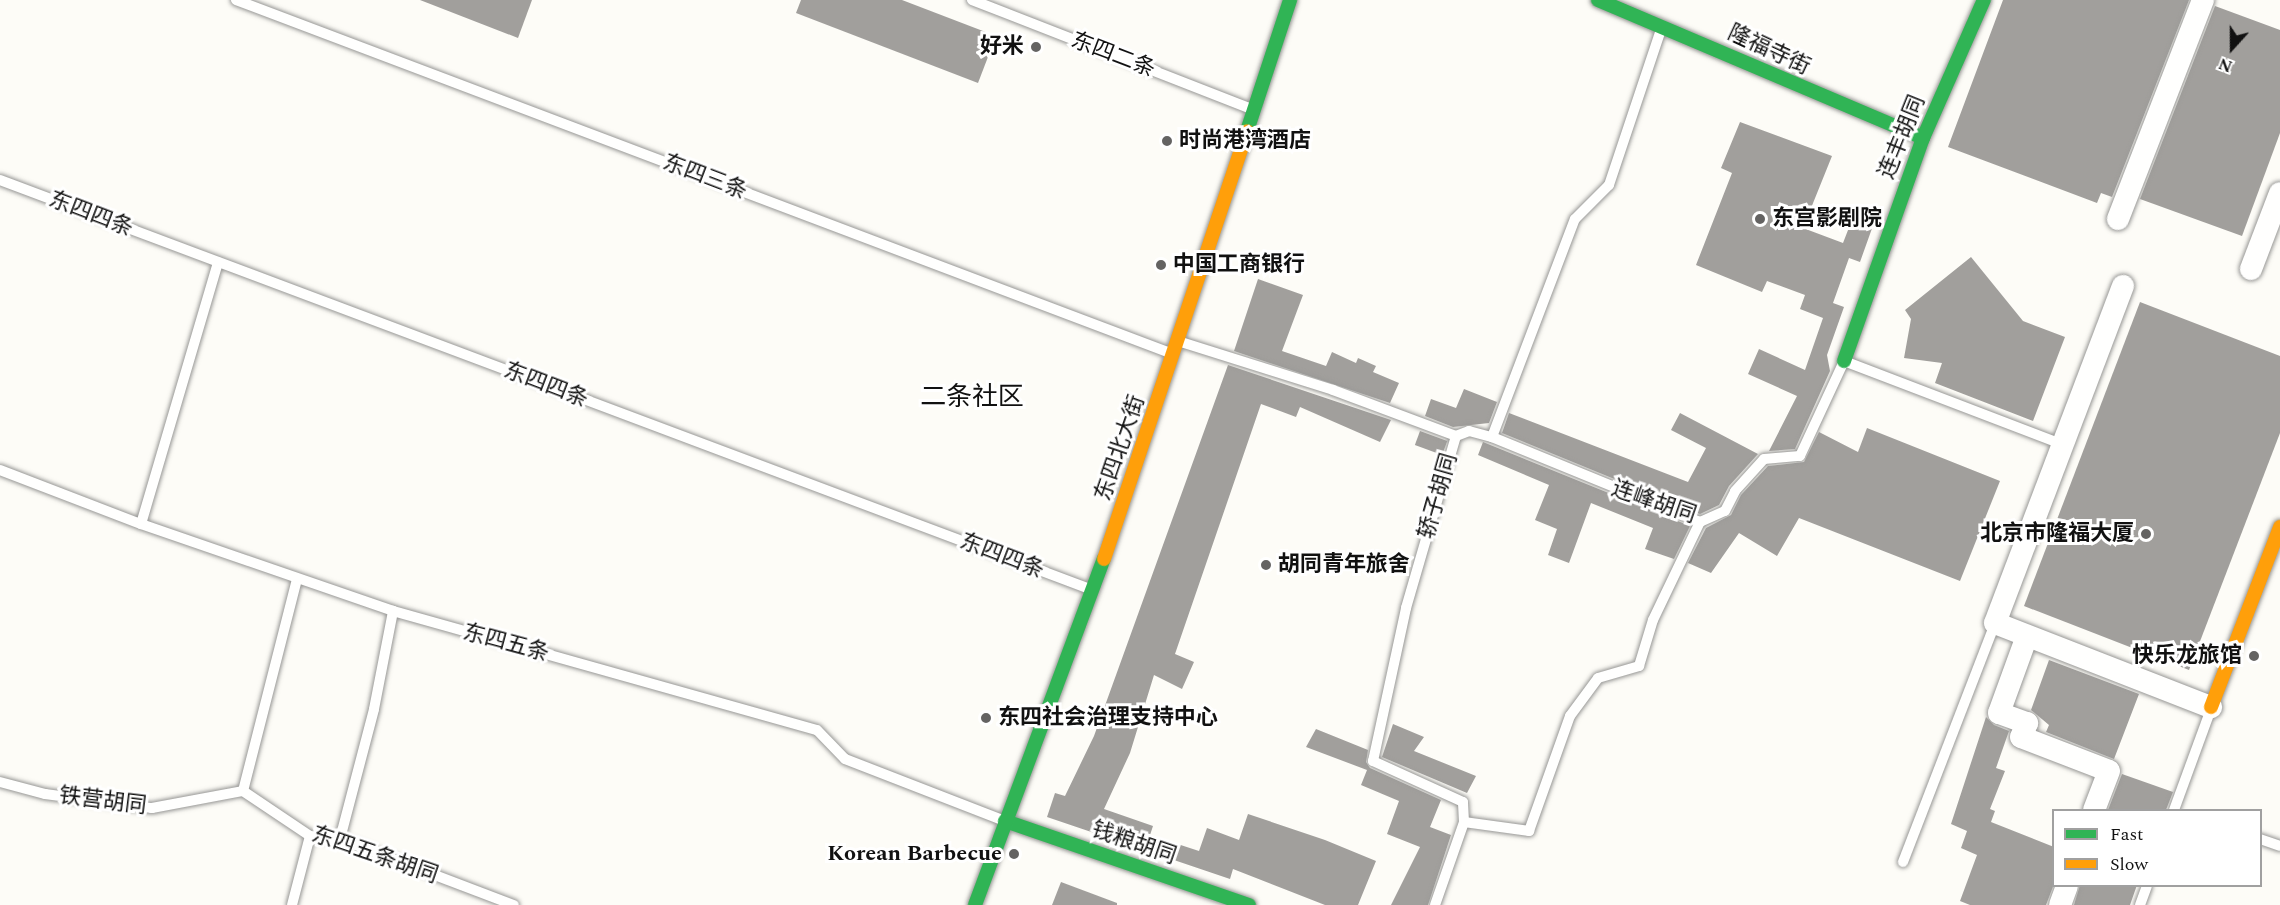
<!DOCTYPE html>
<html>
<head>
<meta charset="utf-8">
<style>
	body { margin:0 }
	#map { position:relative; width:2280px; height:905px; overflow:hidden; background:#fdfcf7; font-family:Spectral,"Noto Sans SC",serif }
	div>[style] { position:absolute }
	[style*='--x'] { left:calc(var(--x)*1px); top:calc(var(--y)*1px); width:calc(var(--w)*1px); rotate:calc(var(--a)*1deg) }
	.building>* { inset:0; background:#a19f9c; transform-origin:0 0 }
	.roads { filter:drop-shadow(0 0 2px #979795) drop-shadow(0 0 2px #979795) }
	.lane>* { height:10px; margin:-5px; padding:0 5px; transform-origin:5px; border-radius:5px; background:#fffffe }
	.street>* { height:22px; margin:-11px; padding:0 11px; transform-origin:11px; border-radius:11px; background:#fffffe }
	.fast>* { height:14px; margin:-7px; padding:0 7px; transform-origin:7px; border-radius:7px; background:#30b455 }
	.slow>* { height:14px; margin:-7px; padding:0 7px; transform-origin:7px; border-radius:7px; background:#ff9f0a }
	.dots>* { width:16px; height:16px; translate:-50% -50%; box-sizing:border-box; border:3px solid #fff; border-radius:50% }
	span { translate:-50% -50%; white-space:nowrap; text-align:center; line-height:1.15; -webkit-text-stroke:6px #fff; paint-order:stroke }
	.poi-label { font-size:22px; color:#111; font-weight:700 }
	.right { translate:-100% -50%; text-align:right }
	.left { translate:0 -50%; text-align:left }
	.street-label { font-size:22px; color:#111 }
	.quarter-label { font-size:26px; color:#111 }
	.legend { position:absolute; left:2052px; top:809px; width:210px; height:78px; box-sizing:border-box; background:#fff; border:2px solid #a0a0a0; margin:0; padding:8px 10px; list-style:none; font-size:18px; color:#111 }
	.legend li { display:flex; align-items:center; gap:12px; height:30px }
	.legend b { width:30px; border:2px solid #a0a0a0 }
	.north { position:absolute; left:2202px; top:18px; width:60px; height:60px; -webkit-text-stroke:4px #fff; paint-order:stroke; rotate:201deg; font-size:16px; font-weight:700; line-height:24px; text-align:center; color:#111 }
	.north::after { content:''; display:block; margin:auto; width:21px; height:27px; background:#111; clip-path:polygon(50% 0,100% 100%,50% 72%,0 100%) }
</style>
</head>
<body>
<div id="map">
	<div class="building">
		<i style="clip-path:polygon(420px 0,532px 0,518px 38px)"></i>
		<i style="clip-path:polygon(801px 0,902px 0,996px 36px,978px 83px,796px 13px)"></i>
		<i style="clip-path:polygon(2003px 0,2189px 0,2112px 197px,2101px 193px,2097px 203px,1948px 147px)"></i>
		<i style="clip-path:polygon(2215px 6px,2280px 30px,2280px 133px,2242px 236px,2140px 199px)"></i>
		<i style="clip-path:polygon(1740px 122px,1832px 156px,1803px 228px,1843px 243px,1855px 212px,1875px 220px,1860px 262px,1849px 258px,1833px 303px,1844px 307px,1827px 355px,1830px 371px,1795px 449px,1769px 451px,1797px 396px,1748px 374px,1759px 349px,1805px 370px,1823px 318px,1800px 309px,1805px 295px,1767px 281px,1762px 292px,1696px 265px,1732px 173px,1721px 168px)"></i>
		<i style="clip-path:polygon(1971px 257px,2023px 321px,2065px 337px,2033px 421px,1935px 383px,1942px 363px,1904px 358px,1911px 319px,1905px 310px)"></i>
		<i style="clip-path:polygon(1258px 279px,1303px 295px,1282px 351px,1326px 366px,1332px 352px,1356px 363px,1358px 358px,1376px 366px,1373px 372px,1399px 383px,1390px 403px,1234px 351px)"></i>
		<i style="clip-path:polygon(2140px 302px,2280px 356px,2280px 433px,2189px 670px,2024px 606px)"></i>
		<i style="clip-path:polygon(1228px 365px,1391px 420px,1380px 442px,1300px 407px,1296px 417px,1261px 404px,1175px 654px,1194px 662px,1182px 689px,1154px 675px,1130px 753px,1104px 809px,1153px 826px,1150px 835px,1199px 851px,1207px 828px,1239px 840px,1248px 814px,1325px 840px,1376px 861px,1358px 905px,1325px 905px,1233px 869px,1230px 879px,1047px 817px,1055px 793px,1065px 796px,1094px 736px)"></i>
		<i style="clip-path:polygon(1464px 389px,1497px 402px,1489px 423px,1453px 427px,1425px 416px,1431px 399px,1456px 408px)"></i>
		<i style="clip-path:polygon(1509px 413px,1688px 482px,1706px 448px,1671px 430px,1680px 413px,1758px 454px,1729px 486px,1719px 505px,1700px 514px,1502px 433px)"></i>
		<i style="clip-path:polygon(1867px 428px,2000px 481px,1960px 581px,1799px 518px,1777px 556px,1739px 533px,1711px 573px,1688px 563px,1706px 528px,1731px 515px,1741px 495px,1768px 466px,1804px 462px,1819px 432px,1858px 452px)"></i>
		<i style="left:1420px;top:431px;width:29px;height:15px;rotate:20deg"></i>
		<i style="clip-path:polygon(1483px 442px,1690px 526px,1674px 559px,1645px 549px,1653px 528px,1591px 503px,1569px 563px,1548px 555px,1557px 529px,1535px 520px,1549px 485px,1478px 455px)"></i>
		<i style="clip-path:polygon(2049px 660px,2139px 694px,2114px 759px,2046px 732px,2049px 725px,2031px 710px)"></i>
		<i style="clip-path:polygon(1986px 717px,1994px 725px,2009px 731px,1996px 768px,2005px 771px,1990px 809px,1995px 811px,1991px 822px,2054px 847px,2054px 884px,2046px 905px,1970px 905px,1960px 901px,1977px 855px,1961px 848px,1967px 831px,1951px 824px)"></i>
		<i style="clip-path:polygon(1393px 724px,1424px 737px,1414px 751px,1476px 776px,1467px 793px,1382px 757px)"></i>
		<i style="clip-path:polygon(1316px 729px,1368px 750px,1366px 762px,1370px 768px,1441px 800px,1430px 827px,1451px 835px,1428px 905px,1391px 905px,1420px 847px,1387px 834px,1399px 801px,1361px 785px,1367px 770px,1306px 747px)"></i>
		<i style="clip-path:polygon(2122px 774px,2173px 792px,2166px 810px,2108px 810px)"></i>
		<i style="clip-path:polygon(1061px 882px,1117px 903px,1117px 905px,1052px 905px)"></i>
		<i style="clip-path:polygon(2080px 885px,2137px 885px,2130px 905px,2074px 905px)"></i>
	</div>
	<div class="roads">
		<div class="lane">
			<i style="--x:236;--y:0;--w:998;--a:20.7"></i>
			<i style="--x:972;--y:0;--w:300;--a:21.3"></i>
			<i style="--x:0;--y:180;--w:1164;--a:20.57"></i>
			<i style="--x:1181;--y:342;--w:159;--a:17.5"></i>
			<i style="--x:1333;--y:390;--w:131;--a:20.5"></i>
			<i style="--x:1492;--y:437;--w:225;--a:22.2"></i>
			<i style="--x:1700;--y:522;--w:27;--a:-24"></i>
			<i style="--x:1725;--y:511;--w:22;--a:-63"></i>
			<i style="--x:1735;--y:491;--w:43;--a:-47.8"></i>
			<i style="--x:1764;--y:459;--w:36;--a:-5"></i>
			<i style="--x:1800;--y:456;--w:105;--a:-65.1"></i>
			<i style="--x:1844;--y:361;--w:235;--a:20.9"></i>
			<i style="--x:0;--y:470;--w:151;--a:21"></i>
			<i style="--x:141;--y:524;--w:267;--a:19"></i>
			<i style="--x:393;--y:611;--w:440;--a:15.7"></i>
			<i style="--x:817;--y:730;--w:40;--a:46"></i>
			<i style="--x:845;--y:759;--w:168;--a:21.2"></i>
			<i style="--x:141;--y:524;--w:273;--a:-73.6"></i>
			<i style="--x:0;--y:782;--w:47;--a:14.9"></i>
			<i style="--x:45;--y:794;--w:108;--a:7.5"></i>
			<i style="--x:152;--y:808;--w:93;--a:-10.6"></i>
			<i style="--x:243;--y:791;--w:81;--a:33.9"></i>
			<i style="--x:310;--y:836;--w:30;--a:6"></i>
			<i style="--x:340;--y:839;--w:186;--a:20.8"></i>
			<i style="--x:243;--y:791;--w:219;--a:-75.7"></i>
			<i style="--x:2174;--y:810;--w:108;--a:-69.9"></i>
			<i style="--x:1464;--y:822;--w:66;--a:7.9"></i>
			<i style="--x:1529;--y:831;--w:122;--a:-70.4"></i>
			<i style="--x:1570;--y:716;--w:47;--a:-53.6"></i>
			<i style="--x:1598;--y:678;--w:43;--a:-16.3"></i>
			<i style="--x:1639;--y:666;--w:48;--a:-73.1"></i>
			<i style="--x:1653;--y:620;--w:109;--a:-64.4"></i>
			<i style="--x:340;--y:839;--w:134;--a:-75.3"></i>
			<i style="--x:374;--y:709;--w:100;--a:-79"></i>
			<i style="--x:2260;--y:839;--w:21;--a:19"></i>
			<i style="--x:1903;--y:862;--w:256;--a:-68.9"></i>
			<i style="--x:292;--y:905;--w:71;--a:-75.4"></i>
			<i style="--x:1435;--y:905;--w:88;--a:-70.7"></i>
			<i style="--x:1464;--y:822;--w:20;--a:-93"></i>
			<i style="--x:1463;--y:802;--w:99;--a:-155.5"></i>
			<i style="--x:1373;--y:761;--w:157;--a:-77.8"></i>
			<i style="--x:1406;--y:608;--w:179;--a:-73.8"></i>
			<i style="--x:1456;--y:436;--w:14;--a:-21"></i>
			<i style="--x:1469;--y:431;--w:24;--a:15"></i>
			<i style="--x:1492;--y:437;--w:233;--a:-69.2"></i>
			<i style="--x:1575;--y:219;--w:48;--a:-45"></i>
			<i style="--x:1609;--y:185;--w:163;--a:-71.5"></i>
			<i style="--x:2140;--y:905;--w:20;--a:-70"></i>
		</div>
		<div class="street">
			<i style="--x:2118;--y:219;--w:235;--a:-68.8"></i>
			<i style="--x:2251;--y:269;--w:81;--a:-69.1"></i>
			<i style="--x:2123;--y:286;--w:360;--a:110.8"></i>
			<i style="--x:1995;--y:623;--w:232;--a:21.3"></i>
			<i style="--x:2027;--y:636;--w:82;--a:110"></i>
			<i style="--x:1999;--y:713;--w:30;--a:20"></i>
			<i style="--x:2027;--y:723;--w:15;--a:113"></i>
			<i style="--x:2021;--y:737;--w:94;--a:21.1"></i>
			<i style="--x:2109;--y:771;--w:42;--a:111"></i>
			<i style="--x:2060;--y:905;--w:20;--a:-70"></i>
		</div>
		<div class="fast">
			<i style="--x:1598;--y:0;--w:353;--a:23"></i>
			<i style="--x:1247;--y:131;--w:138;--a:-71.8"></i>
			<i style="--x:1844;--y:361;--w:237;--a:-70.5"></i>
			<i style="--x:1923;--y:138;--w:151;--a:-66.2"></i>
			<i style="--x:1005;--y:821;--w:258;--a:19"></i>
			<i style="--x:975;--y:905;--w:369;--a:-69.6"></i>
		</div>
		<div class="slow">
			<i style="--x:1104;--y:559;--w:451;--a:-71.5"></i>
			<i style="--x:2211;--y:707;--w:193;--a:-69"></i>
		</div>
	</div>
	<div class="dots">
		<i style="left:1036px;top:47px;background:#646362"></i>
		<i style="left:1167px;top:141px;background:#646362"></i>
		<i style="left:1760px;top:219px;background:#646362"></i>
		<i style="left:1161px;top:265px;background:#646362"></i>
		<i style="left:2146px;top:534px;background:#646362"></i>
		<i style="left:1266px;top:565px;background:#646362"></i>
		<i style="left:2254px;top:656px;background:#646362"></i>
		<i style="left:986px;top:718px;background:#646362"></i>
		<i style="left:1014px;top:854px;background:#646362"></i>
	</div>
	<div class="poi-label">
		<span class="right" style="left:1024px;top:47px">好米</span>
		<span class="left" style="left:1179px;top:141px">时尚港湾酒店</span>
		<span class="left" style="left:1772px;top:219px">东宫影剧院</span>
		<span class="left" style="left:1173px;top:265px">中国工商银行</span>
		<span class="right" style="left:2134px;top:534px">北京市隆福大厦</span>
		<span class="left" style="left:1278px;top:565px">胡同青年旅舍</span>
		<span class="right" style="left:2242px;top:656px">快乐龙旅馆</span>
		<span class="left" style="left:998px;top:718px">东四社会治理支持中心</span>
		<span class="right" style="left:1002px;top:854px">Korean Barbecue</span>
	</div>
	<div class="street-label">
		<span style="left:1769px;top:50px;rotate:25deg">隆福寺街</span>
		<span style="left:1113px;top:55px;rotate:21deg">东四二条</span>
		<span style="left:1902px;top:137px;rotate:-68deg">连丰胡同</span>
		<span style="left:705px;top:177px;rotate:21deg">东四三条</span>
		<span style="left:91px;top:214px;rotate:21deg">东四四条</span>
		<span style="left:546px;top:385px;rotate:21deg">东四四条</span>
		<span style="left:1120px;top:448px;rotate:-71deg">东四北大街</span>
		<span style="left:1438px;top:496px;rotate:-74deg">轿子胡同</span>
		<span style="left:1654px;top:502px;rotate:19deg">连峰胡同</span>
		<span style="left:1002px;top:556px;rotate:21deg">东四四条</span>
		<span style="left:506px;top:643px;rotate:15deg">东四五条</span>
		<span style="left:103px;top:801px;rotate:7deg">铁营胡同</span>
		<span style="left:1134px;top:843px;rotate:19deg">钱粮胡同</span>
		<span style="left:375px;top:855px;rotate:19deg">东四五条胡同</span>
	</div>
	<div class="quarter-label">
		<span style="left:972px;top:398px">二条社区</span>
	</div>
	<ul class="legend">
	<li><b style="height:8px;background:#30b455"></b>Fast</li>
	<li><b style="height:8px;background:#ff9f0a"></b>Slow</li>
	</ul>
	<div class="north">N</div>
</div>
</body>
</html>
